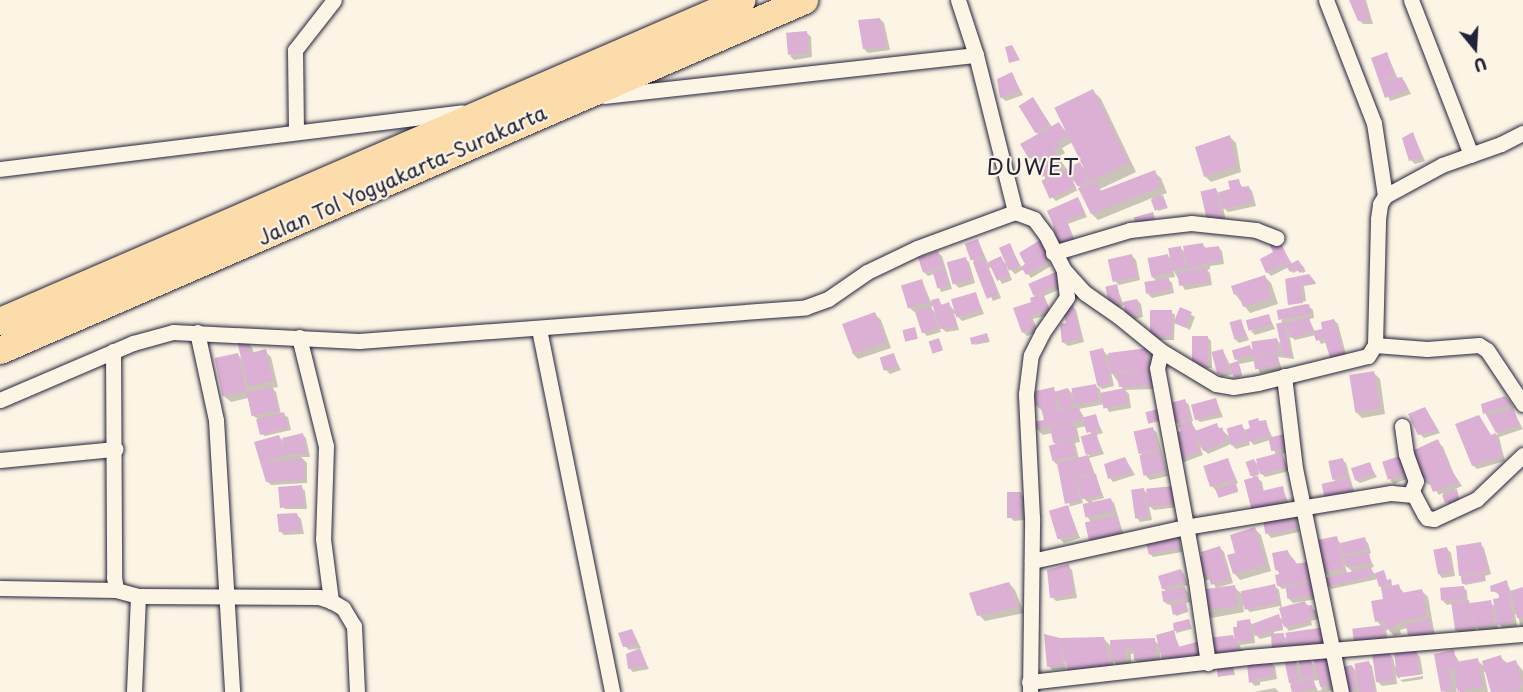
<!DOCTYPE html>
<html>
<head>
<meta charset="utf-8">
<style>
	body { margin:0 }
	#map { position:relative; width:1523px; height:692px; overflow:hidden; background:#fcf5e5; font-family:"Playpen Sans",sans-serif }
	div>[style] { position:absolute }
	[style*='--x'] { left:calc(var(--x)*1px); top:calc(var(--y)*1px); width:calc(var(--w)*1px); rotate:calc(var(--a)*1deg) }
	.shadow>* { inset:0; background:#0003 }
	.building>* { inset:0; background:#dcb0d4; transform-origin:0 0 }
	.roads { filter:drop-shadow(0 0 2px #22223b) drop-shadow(0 0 2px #22223b) }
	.street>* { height:15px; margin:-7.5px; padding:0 7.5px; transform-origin:7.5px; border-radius:7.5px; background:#fcf5e5 }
	.highway>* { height:27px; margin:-13.5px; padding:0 13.5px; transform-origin:13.5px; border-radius:13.5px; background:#fddcac }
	span { translate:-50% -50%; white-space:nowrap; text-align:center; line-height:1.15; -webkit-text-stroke:4.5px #fcf5e5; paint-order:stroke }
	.street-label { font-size:20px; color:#22223b }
	.quarter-label { font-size:22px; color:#22223b; letter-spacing:1.5px }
	.north { position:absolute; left:1445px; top:18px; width:60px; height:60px; -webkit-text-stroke:4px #fcf5e5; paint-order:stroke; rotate:162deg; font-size:16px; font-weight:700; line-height:24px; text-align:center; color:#22223b }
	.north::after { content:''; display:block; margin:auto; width:21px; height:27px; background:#22223b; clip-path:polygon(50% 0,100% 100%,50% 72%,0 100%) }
</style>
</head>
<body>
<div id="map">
	<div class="shadow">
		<i style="clip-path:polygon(1350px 0,1366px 0,1373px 24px,1363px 24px,1359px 20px)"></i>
		<i style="clip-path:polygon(880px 19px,884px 23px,890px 50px,868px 53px,864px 49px)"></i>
		<i style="clip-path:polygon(807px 33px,811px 37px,812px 57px,794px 60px,790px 56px)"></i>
		<i style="clip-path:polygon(1387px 54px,1398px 79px,1401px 78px,1405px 82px,1411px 94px,1390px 101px,1373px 59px)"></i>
		<i style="clip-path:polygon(1012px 74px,1023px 95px,1006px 101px,1002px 98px,998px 80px)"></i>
		<i style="clip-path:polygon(evenodd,1093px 91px,1101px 99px,1136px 172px,1100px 189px,1102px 192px,1154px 172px,1161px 178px,1167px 193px,1161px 195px,1168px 208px,1158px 211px,1152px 198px,1098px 220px,1092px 214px,1080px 189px,1056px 201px,1052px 197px,1039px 162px,1036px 164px,1030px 158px,1039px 135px,1036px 132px,1036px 103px,1052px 127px,1058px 123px,1067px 132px,1093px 91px,1073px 142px,1086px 170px,1079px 164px,1074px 179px,1058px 157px,1065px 153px,1062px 148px,1073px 142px,1093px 91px,1073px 181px,1074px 181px,1081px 188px,1077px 190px,1073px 181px)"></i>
		<i style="clip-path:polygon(1413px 134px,1425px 161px,1415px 164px,1411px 160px)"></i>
		<i style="clip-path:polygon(1230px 137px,1236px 143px,1241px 172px,1211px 182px,1205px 176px)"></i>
		<i style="clip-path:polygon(1238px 181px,1243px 188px,1248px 187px,1252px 191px,1256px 206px,1228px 212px,1223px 207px,1226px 222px,1212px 226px,1215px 189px,1219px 193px,1232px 190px)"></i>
		<i style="clip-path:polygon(1078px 199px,1087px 217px,1068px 224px,1077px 245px,1055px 224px)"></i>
		<i style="clip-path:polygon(978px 241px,988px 263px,1000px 258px,1009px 267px,1009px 245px,1022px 268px,1027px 265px,1040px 242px,1051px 259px,1048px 261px,1051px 266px,1031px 278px,1024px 269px,1015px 274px,1006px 265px,1012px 280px,1002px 284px,992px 267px,989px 268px,1001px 298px,993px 301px,973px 260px)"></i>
		<i style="clip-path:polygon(1278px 241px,1292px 264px,1297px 262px,1306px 271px,1303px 273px,1299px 270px,1293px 273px,1289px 267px,1271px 276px,1267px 272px)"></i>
		<i style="clip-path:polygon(1202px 244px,1206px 248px,1218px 247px,1222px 251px,1224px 264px,1210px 266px,1210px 269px,1207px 270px,1210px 273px,1212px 285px,1185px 290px,1173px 270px,1175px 277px,1167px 278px,1172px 283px,1174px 293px,1152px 298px,1148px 294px,1157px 281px,1152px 277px,1167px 255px,1172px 260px,1180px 248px,1186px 253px)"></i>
		<i style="clip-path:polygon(938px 253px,942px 256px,952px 289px,941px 292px,934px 274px,928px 276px,924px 272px)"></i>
		<i style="clip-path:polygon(1132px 256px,1136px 260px,1140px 280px,1119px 285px,1115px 281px)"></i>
		<i style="clip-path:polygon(965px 259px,969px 262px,975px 283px,959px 288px,955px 284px)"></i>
		<i style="clip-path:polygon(1056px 274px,1063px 288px,1044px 296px,1052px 314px,1033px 319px,1038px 332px,1027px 336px,1023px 332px,1036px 297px,1034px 295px)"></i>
		<i style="clip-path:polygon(1265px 277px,1271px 283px,1278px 304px,1250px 313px,1235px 294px)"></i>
		<i style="clip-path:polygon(1310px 277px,1316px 284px,1304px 286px,1306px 301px,1291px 304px,1291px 306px,1286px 280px)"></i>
		<i style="clip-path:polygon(evenodd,922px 281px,931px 302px,938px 300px,943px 306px,948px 304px,956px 312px,976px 294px,984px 314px,962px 321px,954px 313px,959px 330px,946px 332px,939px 326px,941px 332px,927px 336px,923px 332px,917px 311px,914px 312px,910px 308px,922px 281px,935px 306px,937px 314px,930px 307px,935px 306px)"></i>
		<i style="clip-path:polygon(1116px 286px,1123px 303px,1137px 300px,1141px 304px,1143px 317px,1131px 320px,1125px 305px,1114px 308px,1110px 304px)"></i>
		<i style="clip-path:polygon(1306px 304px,1313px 310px,1314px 318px,1309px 319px,1315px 332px,1324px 330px,1334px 320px,1338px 324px,1347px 358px,1335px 361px,1327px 342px,1321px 344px,1316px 335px,1295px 340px,1289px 334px,1294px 359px,1278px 357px,1282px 370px,1260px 373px,1255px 361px,1239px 364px,1242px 376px,1236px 378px,1233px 374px,1222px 377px,1218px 373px,1223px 351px,1230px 365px,1239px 362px,1236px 359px,1250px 347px,1254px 352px,1276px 339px,1282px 345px,1284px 324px,1281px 321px,1294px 309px,1291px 307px)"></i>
		<i style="clip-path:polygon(1072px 306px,1076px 310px,1084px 342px,1068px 346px,1064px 343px,1062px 326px,1068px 324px)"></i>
		<i style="clip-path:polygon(1181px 309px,1195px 317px,1190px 330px,1175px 322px)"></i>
		<i style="clip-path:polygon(1171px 312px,1175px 315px,1174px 340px,1155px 340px,1151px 336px)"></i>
		<i style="clip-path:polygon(875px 314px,881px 320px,891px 348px,858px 359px,852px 353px)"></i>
		<i style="clip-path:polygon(1269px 316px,1275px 329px,1255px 335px,1251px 331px)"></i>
		<i style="clip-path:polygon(1241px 321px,1249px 340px,1239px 343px,1235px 339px)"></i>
		<i style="clip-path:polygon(987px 335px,990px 342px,974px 345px)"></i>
		<i style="clip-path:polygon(1207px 337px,1211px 341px,1212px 368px,1199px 369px)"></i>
		<i style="clip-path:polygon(246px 341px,252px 347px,254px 354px,265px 351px,271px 357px,278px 387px,272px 388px,276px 392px,281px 414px,288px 417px,291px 430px,265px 436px,261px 433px,258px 419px,252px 415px,248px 398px,231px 402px,224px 396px,237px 354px,243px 360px)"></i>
		<i style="clip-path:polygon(evenodd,1147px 349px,1154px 356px,1154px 389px,1125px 390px,1129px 394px,1131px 408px,1109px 412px,1105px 404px,1079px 409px,1085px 419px,1095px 416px,1103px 433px,1096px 435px,1104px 454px,1089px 458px,1104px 498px,1092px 501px,1092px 504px,1110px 499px,1114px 503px,1124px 536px,1094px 543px,1090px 539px,1091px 522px,1088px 518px,1090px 504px,1081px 496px,1083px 503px,1068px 507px,1080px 538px,1064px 543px,1060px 539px,1051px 511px,1070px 506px,1058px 465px,1054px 462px,1056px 446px,1052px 433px,1043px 435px,1036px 428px,1045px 421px,1043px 411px,1035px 405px,1053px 389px,1056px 392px,1068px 389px,1074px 395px,1096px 386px,1099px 389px,1091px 352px,1103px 350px,1107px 355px,1147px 349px,1111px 372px,1124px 390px,1101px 394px,1099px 386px,1102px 389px,1114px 386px,1111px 372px,1147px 349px,1087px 426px,1092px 435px,1087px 454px,1090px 456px,1079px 459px,1075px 443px,1080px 442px,1077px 428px,1087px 426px)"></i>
		<i style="clip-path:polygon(893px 354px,901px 370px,890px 374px,886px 370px)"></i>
		<i style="clip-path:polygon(1374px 373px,1380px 379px,1385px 414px,1362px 418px,1356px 412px)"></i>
		<i style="clip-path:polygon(1505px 397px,1514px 408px,1512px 409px,1523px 429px,1499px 437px,1505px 461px,1477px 469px,1473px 465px,1492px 437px,1498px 434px,1485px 413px)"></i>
		<i style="clip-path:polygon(1216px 400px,1223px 417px,1200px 422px,1196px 419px)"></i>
		<i style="clip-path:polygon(1185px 401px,1189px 405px,1193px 421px,1191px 422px,1197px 432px,1216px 425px,1230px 437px,1242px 426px,1246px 431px,1265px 421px,1273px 439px,1291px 451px,1282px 454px,1289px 471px,1265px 477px,1258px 470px,1259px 475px,1255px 476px,1262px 482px,1264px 492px,1282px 487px,1289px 504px,1257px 514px,1255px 479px,1251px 475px,1254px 461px,1259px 465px,1276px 455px,1270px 440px,1254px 445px,1248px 439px,1250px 445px,1236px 449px,1231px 444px,1208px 454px,1200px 447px,1203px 455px,1184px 462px,1180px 458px,1180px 439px,1183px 432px,1180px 425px,1174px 421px)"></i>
		<i style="clip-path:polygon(1425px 408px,1440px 433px,1424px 438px,1420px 434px)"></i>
		<i style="clip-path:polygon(1153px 429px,1157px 433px,1168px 476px,1150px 480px,1146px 476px,1143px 456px,1140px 453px)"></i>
		<i style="clip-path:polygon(302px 434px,306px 438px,310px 457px,301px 457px,307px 463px,307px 483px,271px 485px,267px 481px,256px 443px,279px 437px,285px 443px)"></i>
		<i style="clip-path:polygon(1437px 441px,1443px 447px,1454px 474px,1462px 486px,1455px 489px,1460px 501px,1448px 504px,1443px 493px,1439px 495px,1431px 484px,1429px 485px,1422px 479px)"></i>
		<i style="clip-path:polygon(1125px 458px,1135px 475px,1113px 482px,1110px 478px)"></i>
		<i style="clip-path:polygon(1228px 460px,1238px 483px,1236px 484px,1238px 492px,1221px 497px,1212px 486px)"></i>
		<i style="clip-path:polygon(1342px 460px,1346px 463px,1355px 495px,1333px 479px)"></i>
		<i style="clip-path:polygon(1406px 460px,1412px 477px,1394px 484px,1390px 480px)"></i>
		<i style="clip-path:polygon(1369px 464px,1377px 477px,1360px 483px,1356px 480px)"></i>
		<i style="clip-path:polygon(301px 487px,305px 491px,307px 509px,285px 509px,281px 505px)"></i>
		<i style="clip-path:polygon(1172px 487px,1178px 507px,1154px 510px,1149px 506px,1152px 520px,1140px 522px,1137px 518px,1143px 489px,1148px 494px)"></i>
		<i style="clip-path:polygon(1020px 493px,1024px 497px,1025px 520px,1014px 521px,1010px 517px)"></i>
		<i style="clip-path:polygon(1293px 514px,1296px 518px,1299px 532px,1271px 538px,1268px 534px)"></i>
		<i style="clip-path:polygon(297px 515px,301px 519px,304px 534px,284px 535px,280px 531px)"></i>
		<i style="clip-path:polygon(1255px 529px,1261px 535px,1271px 571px,1240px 580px,1234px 573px,1237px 554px)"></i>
		<i style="clip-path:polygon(1176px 534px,1179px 538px,1182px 552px,1153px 557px,1149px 553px)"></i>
		<i style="clip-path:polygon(evenodd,1336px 538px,1341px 544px,1364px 539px,1368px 543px,1371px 553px,1368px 554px,1374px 567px,1370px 568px,1375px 574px,1383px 572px,1387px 581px,1390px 580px,1393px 587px,1398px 586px,1405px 594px,1421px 590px,1428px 597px,1435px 636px,1412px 640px,1407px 628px,1400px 630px,1401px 634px,1394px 636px,1386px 627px,1388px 645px,1360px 649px,1382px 627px,1377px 621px,1385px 600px,1378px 579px,1331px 589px,1327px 585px,1329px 577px,1325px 572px,1336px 538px,1345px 565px,1353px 572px,1347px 573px,1345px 565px)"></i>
		<i style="clip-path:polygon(1480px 544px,1484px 548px,1491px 574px,1485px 576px,1486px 581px,1465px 585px,1460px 575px)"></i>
		<i style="clip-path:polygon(1220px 548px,1224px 552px,1233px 583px,1216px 588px,1211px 579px,1203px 581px,1199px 577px,1204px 557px)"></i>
		<i style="clip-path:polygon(1447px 549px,1451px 553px,1455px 576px,1442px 578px,1439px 574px)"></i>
		<i style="clip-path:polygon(1288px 552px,1298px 565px,1314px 562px,1323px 598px,1293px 603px,1289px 599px,1287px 588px,1282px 589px,1278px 585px,1282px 575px,1276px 570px)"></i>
		<i style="clip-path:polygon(1068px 566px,1072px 570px,1077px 598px,1056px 601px,1052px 597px)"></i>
		<i style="clip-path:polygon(1181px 570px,1184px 574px,1188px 585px,1183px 587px,1188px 592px,1191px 602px,1186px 603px,1188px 612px,1176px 616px,1172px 606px,1165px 603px,1167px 592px,1163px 588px)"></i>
		<i style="clip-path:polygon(1507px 582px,1511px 592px,1523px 589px,1523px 632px,1517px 614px,1515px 614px,1517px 626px,1503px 628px,1497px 622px,1498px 629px,1480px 632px,1476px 627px,1476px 631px,1460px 634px,1456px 630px,1452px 604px,1447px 605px,1443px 601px,1463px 587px,1467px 591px,1468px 603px,1490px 602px,1496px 608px,1500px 595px,1493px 591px)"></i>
		<i style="clip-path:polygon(1009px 583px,1015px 590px,1024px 613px,985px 621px,979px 615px)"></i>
		<i style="clip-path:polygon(evenodd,1275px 586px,1279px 590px,1282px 608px,1305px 603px,1316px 611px,1318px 619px,1311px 621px,1312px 625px,1289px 631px,1282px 623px,1283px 630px,1274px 632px,1274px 636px,1283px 635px,1287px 639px,1326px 629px,1339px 687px,1328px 692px,1294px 692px,1290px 682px,1294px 660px,1300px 666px,1306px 658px,1295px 659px,1272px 636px,1260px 639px,1254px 633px,1255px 643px,1240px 645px,1241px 649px,1258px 649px,1242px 660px,1232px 636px,1239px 643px,1235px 629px,1249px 621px,1253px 625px,1278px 616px,1284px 621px,1280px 606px,1250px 612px,1243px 605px,1244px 612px,1211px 618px,1204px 612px,1234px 587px,1244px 596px,1275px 586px,1313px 657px,1315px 666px,1308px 658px,1313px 657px,1275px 586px,1319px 680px,1322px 690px,1318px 691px,1313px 681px,1319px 680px)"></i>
		<i style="clip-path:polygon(1189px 621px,1192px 629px,1176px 633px,1174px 624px)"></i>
		<i style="clip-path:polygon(632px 630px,641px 648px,629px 650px,625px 646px)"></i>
		<i style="clip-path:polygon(1173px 632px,1180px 648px,1160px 653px,1161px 665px,1141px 666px,1135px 660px,1135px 653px,1131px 654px,1131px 666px,1119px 667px,1113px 661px,1115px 674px,1065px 661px,1066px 669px,1052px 670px,1049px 666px,1060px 639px,1104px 639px,1112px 647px,1154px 640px,1160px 646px)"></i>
		<i style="clip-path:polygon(639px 650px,649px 669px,633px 672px,629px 668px)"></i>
		<i style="clip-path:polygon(1453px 652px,1460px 663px,1477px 660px,1486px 668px,1500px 657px,1507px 663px,1516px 662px,1523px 671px,1523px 692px,1493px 692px,1487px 671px,1484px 672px,1488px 692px,1461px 692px,1456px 688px,1457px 692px,1444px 692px)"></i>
		<i style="clip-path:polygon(1416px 653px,1420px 657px,1423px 674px,1400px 677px,1400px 679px,1396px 675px,1397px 684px,1382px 686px,1378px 682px,1389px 654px,1393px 658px,1395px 667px)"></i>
		<i style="clip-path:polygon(1368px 662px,1372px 666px,1377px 692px,1346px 692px,1352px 666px,1357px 672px)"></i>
		<i style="clip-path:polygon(1271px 663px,1275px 666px,1277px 679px,1260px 682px,1260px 685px,1255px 686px,1251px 682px)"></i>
		<i style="clip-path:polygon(1232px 665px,1235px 675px,1219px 676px)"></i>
		<i style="clip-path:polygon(1423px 676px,1423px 679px,1403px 682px,1400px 680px)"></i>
		<i style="clip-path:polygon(1275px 688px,1279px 692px,1254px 692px)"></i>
	</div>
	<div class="building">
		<i style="clip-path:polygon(1349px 0,1364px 0,1370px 21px,1358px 21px)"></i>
		<i style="clip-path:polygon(880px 18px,887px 47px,863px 49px,858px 20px)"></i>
		<i style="left:807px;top:31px;width:22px;height:21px;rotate:85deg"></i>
		<i style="clip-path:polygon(1012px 45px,1020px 60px,1009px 63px,1005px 47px)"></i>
		<i style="clip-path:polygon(1387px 52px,1395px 76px,1381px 81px,1402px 77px,1408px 90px,1385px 98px,1371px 58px)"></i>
		<i style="clip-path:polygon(1012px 72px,1020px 91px,1000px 98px,997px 79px)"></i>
		<i style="left:1093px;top:89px;width:82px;height:43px;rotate:64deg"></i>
		<i style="left:1033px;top:97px;width:32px;height:17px;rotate:58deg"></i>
		<i style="clip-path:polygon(1059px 122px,1067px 136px,1057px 142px,1060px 146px,1053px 150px,1062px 166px,1042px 177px,1033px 156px,1029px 159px,1020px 144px)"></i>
		<i style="clip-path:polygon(1413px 132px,1422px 157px,1409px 161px,1402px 138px)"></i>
		<i style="clip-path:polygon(1230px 135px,1236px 166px,1204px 177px,1195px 147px)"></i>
		<i style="left:1080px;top:162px;width:21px;height:13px;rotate:65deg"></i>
		<i style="left:1067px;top:169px;width:20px;height:28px;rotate:66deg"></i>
		<i style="clip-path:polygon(1155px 170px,1161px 187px,1091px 214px,1078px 188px,1096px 181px,1100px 191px)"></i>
		<i style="clip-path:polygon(1239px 179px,1241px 187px,1249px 186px,1252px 202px,1223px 209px,1219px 192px,1230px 189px,1228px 181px)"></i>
		<i style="left:1216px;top:188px;width:31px;height:16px;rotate:77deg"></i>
		<i style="left:1163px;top:195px;width:12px;height:13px;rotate:70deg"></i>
		<i style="left:1078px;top:197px;width:17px;height:34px;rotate:66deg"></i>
		<i style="left:1153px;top:212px;width:7px;height:20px;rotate:74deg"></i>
		<i style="left:1067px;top:221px;width:21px;height:15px;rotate:71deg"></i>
		<i style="left:978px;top:239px;width:18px;height:14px;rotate:71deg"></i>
		<i style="clip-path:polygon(1279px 239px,1290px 262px,1266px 273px,1260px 259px,1273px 252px,1269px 243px)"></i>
		<i style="clip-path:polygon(1040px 240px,1049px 255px,1045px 257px,1048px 262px,1026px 275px,1021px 267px,1025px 264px,1019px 253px)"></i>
		<i style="left:1010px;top:243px;width:25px;height:12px;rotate:67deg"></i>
		<i style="clip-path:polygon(1203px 243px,1204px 248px,1219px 246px,1221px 260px,1187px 269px,1183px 246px)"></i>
		<i style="left:1181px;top:246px;width:23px;height:13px;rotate:80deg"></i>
		<i style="left:938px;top:251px;width:16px;height:21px;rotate:72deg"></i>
		<i style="left:1132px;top:254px;width:23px;height:25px;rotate:77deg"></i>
		<i style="left:1168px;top:254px;width:19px;height:21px;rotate:78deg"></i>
		<i style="left:1001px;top:256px;width:21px;height:14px;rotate:65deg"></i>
		<i style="left:966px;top:257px;width:23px;height:20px;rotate:75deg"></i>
		<i style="left:984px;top:258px;width:39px;height:12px;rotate:69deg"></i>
		<i style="clip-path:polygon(1298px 260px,1305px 269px,1300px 273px,1296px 269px,1290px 272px,1286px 266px)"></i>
		<i style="left:944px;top:268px;width:18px;height:12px;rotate:74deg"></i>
		<i style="left:1207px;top:268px;width:14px;height:30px;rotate:82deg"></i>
		<i style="left:1056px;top:272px;width:13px;height:30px;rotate:67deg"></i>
		<i style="clip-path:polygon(1309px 274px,1316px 283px,1301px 285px,1303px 303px,1288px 305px,1285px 279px)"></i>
		<i style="clip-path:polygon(1265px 275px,1272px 298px,1243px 307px,1238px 293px,1234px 295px,1231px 286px)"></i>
		<i style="left:1169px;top:278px;width:12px;height:25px;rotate:81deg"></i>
		<i style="left:922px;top:279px;width:24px;height:22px;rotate:73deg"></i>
		<i style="left:1117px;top:284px;width:18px;height:12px;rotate:77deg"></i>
		<i style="left:976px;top:292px;width:19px;height:26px;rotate:74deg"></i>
		<i style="clip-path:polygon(1043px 293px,1049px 310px,1030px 316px,1035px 328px,1022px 333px,1013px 308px,1031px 302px,1030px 298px)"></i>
		<i style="clip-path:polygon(939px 298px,941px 305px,949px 302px,957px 327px,940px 329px,931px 300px)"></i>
		<i style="left:1137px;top:299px;width:15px;height:14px;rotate:79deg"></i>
		<i style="left:1309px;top:304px;width:10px;height:33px;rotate:79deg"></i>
		<i style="clip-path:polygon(1073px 305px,1081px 338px,1062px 343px,1060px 324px,1066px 323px,1062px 307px)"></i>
		<i style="left:931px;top:306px;width:23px;height:17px;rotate:72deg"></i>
		<i style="left:1180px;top:307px;width:13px;height:17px;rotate:23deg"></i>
		<i style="left:1150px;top:310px;width:22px;height:27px"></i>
		<i style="left:875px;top:312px;width:32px;height:35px;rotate:70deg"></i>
		<i style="left:1269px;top:314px;width:11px;height:24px;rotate:75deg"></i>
		<i style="left:1309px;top:317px;width:15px;height:24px;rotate:74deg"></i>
		<i style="left:1241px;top:319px;width:18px;height:12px;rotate:74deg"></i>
		<i style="clip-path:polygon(1334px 319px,1344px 354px,1330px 358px,1324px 338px,1316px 341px,1313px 331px,1322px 329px,1321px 322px)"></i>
		<i style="left:1284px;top:322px;width:34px;height:8px;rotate:78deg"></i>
		<i style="left:915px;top:327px;width:12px;height:13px;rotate:76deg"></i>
		<i style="left:987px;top:333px;width:7px;height:18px;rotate:74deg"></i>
		<i style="left:1192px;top:336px;width:16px;height:30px"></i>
		<i style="left:939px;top:338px;width:13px;height:11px;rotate:72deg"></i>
		<i style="left:1277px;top:338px;width:15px;height:26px;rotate:82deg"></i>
		<i style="clip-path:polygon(246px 339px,250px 353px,266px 349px,273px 381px,248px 387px,237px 341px)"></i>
		<i style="left:1250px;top:345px;width:10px;height:19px;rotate:73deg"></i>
		<i style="left:1103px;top:348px;width:36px;height:14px;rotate:77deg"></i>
		<i style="clip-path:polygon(1148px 348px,1151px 385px,1119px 387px,1117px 374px,1131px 373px,1132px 376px,1132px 367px,1131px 371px,1110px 374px,1108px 353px)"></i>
		<i style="left:1223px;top:349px;width:23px;height:12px;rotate:75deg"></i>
		<i style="left:238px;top:353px;width:39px;height:24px;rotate:78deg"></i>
		<i style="left:894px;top:353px;width:14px;height:15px;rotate:73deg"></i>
		<i style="left:1277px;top:354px;width:12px;height:24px;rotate:81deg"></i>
		<i style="left:1238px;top:361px;width:14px;height:9px;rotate:73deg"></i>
		<i style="left:1374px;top:371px;width:38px;height:25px;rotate:81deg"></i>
		<i style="left:1096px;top:384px;width:17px;height:25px;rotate:80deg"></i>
		<i style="left:273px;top:387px;width:24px;height:27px;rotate:78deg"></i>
		<i style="clip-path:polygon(1054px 387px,1058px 411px,1079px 407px,1082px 420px,1035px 429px,1034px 422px,1044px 420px,1040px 404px,1034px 406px,1031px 392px)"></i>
		<i style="left:1068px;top:388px;width:19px;height:13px;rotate:74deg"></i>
		<i style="left:1125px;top:388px;width:16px;height:25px;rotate:79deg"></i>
		<i style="clip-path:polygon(1505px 396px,1512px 404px,1483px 414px,1481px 404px)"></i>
		<i style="left:1216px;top:398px;width:16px;height:26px;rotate:75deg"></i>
		<i style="left:1185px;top:399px;width:20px;height:19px;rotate:75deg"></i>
		<i style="clip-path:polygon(1425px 407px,1438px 430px,1418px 435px,1408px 414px)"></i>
		<i style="clip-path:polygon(1513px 408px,1520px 425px,1496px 433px,1487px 416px)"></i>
		<i style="left:1158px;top:409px;width:12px;height:13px;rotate:76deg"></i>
		<i style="left:284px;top:412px;width:16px;height:29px;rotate:75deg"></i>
		<i style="left:1096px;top:414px;width:16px;height:14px;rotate:75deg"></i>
		<i style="clip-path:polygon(1479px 415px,1491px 435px,1496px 433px,1502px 457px,1472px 466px,1455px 424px)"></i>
		<i style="clip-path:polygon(1258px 418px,1259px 421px,1266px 420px,1270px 435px,1248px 442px,1245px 430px,1250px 428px,1248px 421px)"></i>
		<i style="clip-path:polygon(1191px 420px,1195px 431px,1217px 423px,1219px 429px,1222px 427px,1227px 441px,1203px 451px,1197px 436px,1195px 437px,1200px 451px,1179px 459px,1172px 440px,1178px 438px,1176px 433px,1181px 431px,1178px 425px)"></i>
		<i style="left:1073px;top:422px;width:16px;height:24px;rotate:76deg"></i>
		<i style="left:1242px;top:424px;width:18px;height:16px;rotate:74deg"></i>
		<i style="left:1153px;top:427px;width:23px;height:20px;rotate:77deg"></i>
		<i style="left:1096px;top:432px;width:19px;height:16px;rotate:74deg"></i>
		<i style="clip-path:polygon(303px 433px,307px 453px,287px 455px,261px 463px,303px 458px,304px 480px,266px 482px,254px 442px,279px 435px,286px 453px,282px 438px)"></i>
		<i style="left:1285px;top:434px;width:14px;height:17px;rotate:78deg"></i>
		<i style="clip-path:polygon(1438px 439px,1450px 468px,1459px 482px,1433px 492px,1427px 477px,1421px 480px,1410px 452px)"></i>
		<i style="left:1072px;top:440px;width:16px;height:24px;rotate:76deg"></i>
		<i style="left:1161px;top:451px;width:21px;height:22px;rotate:79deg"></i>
		<i style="left:1282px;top:452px;width:16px;height:27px;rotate:75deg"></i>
		<i style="clip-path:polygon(1088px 455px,1093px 473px,1075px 478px,1080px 500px,1065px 504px,1057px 463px)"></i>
		<i style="left:1403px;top:455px;width:19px;height:22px;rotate:72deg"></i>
		<i style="clip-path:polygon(1125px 457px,1132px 472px,1108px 479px,1104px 464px)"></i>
		<i style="left:1228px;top:458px;width:22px;height:26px;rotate:72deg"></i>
		<i style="left:1343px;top:458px;width:19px;height:15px;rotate:78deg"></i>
		<i style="left:1254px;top:459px;width:15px;height:9px;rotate:70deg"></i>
		<i style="left:1370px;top:462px;width:13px;height:20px;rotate:72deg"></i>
		<i style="left:1096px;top:474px;width:21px;height:20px;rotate:76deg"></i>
		<i style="clip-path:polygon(1258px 476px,1262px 491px,1283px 486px,1286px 500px,1252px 511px,1244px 480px)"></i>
		<i style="left:1349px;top:478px;width:14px;height:28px;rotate:78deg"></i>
		<i style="left:1235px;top:482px;width:9px;height:21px;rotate:69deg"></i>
		<i style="left:302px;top:485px;width:21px;height:24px;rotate:85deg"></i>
		<i style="left:1173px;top:486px;width:18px;height:27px;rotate:84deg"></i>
		<i style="left:1144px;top:488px;width:29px;height:13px;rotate:82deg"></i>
		<i style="clip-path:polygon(1457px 489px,1459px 499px,1445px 503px,1442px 495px)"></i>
		<i style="left:1007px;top:492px;width:14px;height:26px"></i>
		<i style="left:1111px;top:498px;width:14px;height:29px;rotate:78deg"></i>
		<i style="left:1068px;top:505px;width:30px;height:20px;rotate:73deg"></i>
		<i style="left:1293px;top:512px;width:17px;height:31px;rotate:80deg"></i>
		<i style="clip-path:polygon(297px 513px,302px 531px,279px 532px,277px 514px)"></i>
		<i style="left:1117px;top:515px;width:18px;height:33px;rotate:77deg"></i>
		<i style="clip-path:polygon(1255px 527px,1266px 565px,1233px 574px,1227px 555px,1235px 553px,1230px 535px)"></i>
		<i style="left:1176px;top:533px;width:16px;height:31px;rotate:79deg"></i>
		<i style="left:1337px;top:536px;width:33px;height:22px;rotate:78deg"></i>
		<i style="left:1365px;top:537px;width:12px;height:26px;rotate:76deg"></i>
		<i style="clip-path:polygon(1481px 542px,1488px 571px,1459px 576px,1456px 546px)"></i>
		<i style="clip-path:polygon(1220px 546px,1230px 579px,1211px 585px,1208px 575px,1198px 578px,1193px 558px,1202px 556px,1201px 552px)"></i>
		<i style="left:1447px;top:547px;width:25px;height:14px;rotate:79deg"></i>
		<i style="clip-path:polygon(1288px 550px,1290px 560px,1294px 559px,1295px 564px,1314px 561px,1317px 579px,1277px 586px,1275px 575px,1279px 574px,1279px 570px,1275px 570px,1272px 553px)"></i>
		<i style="left:1369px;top:552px;width:11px;height:25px;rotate:80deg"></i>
		<i style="clip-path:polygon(1069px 564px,1074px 594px,1050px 598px,1047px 570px)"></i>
		<i style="left:1371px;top:567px;width:9px;height:48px;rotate:77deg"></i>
		<i style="left:1181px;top:569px;width:14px;height:24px;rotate:73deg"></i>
		<i style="clip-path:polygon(1384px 570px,1387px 580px,1391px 579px,1392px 583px,1379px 587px,1375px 573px)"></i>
		<i style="clip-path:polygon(1484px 573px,1485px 580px,1462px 584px,1461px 578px)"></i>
		<i style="clip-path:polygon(1507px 580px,1513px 622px,1497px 625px,1493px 599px,1499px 598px,1498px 591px,1491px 592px,1490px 586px)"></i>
		<i style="left:1318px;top:581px;width:13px;height:33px;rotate:81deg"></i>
		<i style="clip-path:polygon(1009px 582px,1018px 607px,977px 616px,969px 593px)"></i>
		<i style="left:1275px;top:584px;width:19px;height:35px;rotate:78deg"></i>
		<i style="clip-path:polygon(1399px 584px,1401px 593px,1422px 589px,1427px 616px,1404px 621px,1395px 624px,1395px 628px,1386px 630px,1384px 620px,1375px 622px,1371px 601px,1383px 599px,1381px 588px)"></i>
		<i style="left:1235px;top:585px;width:21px;height:36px;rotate:82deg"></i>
		<i style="left:1464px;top:586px;width:13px;height:24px;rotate:86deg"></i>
		<i style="left:1185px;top:587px;width:11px;height:24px;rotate:80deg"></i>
		<i style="clip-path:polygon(1523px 587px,1523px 617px,1517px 618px,1510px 591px)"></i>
		<i style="clip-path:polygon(1185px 599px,1188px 611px,1173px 615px,1171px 606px)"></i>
		<i style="left:1469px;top:600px;width:28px;height:18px;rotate:82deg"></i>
		<i style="left:1491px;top:600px;width:25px;height:21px;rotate:81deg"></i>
		<i style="clip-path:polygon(1305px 601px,1307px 606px,1312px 605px,1315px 616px,1308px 617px,1309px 622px,1284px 627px,1279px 608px)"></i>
		<i style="clip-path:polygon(1279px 614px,1283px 628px,1255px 636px,1252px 624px)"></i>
		<i style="clip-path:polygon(1189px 619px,1191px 628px,1174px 631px,1173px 623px)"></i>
		<i style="clip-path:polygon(1250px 619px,1252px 640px,1237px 642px,1239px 657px,1210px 660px,1208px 638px,1233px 635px,1235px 642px,1233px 627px,1237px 627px,1237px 621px)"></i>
		<i style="left:1429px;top:619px;width:13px;height:24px;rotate:77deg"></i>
		<i style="left:1383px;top:625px;width:16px;height:31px;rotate:83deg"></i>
		<i style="left:1326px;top:627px;width:22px;height:41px;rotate:82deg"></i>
		<i style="clip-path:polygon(632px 629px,638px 645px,623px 647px,618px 633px)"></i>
		<i style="clip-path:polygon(1174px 630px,1178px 647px,1200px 641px,1204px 655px,1163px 665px,1156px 635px)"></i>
		<i style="left:1284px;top:633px;width:20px;height:13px;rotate:87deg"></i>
		<i style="clip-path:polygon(1044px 634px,1060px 638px,1104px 637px,1110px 668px,1068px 674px,1060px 638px,1063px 665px,1047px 667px)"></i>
		<i style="clip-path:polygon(1155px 638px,1156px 659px,1134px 660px,1133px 648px,1125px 648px,1126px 660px,1111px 661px,1110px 640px)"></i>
		<i style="clip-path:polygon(640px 648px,647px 665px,628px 669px,626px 654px)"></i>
		<i style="clip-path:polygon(1454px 650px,1456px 662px,1478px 658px,1483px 687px,1458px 692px,1454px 669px,1449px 670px,1452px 689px,1441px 692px,1434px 654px)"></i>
		<i style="left:1417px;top:651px;width:24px;height:23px;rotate:83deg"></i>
		<i style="left:1390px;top:652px;width:28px;height:18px;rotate:82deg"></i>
		<i style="left:1328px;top:654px;width:30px;height:16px;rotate:75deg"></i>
		<i style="clip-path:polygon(1501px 655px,1503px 664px,1516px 660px,1523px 683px,1519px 684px,1521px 691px,1491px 692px,1482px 661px)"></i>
		<i style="left:1294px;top:658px;width:24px;height:10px;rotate:78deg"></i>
		<i style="left:1310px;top:658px;width:19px;height:12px;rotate:78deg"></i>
		<i style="clip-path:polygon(1271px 661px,1274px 676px,1256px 678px,1257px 681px,1249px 683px,1247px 664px)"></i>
		<i style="left:1369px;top:661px;width:32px;height:15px;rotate:79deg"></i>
		<i style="clip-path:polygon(1233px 664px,1234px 674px,1218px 677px,1216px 666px)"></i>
		<i style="left:1352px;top:665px;width:25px;height:14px;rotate:78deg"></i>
		<i style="clip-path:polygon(1313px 678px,1316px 689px,1292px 692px,1290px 685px)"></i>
	</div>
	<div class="roads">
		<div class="street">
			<i style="--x:958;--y:0;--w:58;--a:71.9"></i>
			<i style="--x:976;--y:55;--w:162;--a:76"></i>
			<i style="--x:1326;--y:0;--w:132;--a:68.7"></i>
			<i style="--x:1374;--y:123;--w:74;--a:81.4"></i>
			<i style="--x:1411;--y:0;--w:166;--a:68.8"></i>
			<i style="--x:604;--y:96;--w:374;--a:-6.3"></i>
			<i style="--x:296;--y:131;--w:81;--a:-90.7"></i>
			<i style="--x:295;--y:50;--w:63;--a:-52"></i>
			<i style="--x:0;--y:169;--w:465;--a:-7"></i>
			<i style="--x:1053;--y:253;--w:80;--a:-16.6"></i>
			<i style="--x:1130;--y:230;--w:61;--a:-6.5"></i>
			<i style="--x:1191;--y:223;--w:65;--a:6.1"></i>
			<i style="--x:1256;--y:230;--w:22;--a:21"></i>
			<i style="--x:539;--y:329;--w:370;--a:78.6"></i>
			<i style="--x:197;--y:332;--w:90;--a:77.8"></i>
			<i style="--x:216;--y:420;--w:272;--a:86.6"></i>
			<i style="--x:299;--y:337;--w:112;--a:76.1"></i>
			<i style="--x:326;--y:446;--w:93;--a:91.8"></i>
			<i style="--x:323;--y:539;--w:63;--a:82.6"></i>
			<i style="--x:1375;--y:345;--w:52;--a:4.4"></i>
			<i style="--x:1427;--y:349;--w:52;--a:-4.4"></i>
			<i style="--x:1479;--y:345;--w:9;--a:32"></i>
			<i style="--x:1487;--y:350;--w:65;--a:56.3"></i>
			<i style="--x:113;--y:351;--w:226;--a:89.7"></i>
			<i style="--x:114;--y:577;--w:13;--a:81"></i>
			<i style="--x:116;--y:590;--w:23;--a:15"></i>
			<i style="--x:138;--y:596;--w:96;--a:92.4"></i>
			<i style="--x:1161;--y:351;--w:17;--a:103"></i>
			<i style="--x:1157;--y:368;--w:217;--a:79.6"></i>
			<i style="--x:1196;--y:581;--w:83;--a:81.7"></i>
			<i style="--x:1284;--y:376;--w:93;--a:83.2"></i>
			<i style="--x:1295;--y:468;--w:229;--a:78.4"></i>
			<i style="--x:0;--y:400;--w:145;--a:-23.2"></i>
			<i style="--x:133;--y:343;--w:41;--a:-15.4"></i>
			<i style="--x:173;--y:332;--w:186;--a:2.8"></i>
			<i style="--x:359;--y:341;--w:448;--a:-4.3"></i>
			<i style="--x:806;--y:307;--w:23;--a:-20"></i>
			<i style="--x:828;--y:299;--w:47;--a:-34.7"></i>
			<i style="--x:867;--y:272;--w:55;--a:-25.6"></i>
			<i style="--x:917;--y:248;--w:104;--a:-20.2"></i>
			<i style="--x:1015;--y:212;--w:20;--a:20"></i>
			<i style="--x:1034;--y:219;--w:20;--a:53"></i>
			<i style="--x:1046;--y:235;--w:39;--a:63"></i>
			<i style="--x:1064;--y:270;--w:31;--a:48"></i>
			<i style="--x:1085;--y:293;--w:40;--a:34.9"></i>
			<i style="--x:1118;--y:316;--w:55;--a:39.1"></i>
			<i style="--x:1161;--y:351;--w:64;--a:31"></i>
			<i style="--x:1216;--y:384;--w:17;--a:10"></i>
			<i style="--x:1233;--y:387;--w:25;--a:-9"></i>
			<i style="--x:1258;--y:383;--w:113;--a:-13.8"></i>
			<i style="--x:1368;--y:356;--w:13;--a:-58"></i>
			<i style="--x:1375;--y:345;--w:126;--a:-88.6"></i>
			<i style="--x:1378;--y:219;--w:15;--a:-82"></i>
			<i style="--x:1380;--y:204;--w:9;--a:-58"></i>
			<i style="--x:1385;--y:196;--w:65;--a:-28.5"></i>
			<i style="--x:1442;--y:165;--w:63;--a:-19.6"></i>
			<i style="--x:1501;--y:144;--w:25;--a:-27"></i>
			<i style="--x:1402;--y:426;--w:28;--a:82"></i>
			<i style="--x:1406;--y:454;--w:29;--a:70"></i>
			<i style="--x:1416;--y:481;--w:13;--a:113"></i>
			<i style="--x:0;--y:460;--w:116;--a:-5.5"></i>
			<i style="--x:1032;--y:561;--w:157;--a:-12.5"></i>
			<i style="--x:1185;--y:527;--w:209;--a:-9.4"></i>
			<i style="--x:1391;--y:493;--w:23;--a:5"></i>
			<i style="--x:1414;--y:495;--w:21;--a:62"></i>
			<i style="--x:1424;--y:514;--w:5;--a:53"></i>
			<i style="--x:1427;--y:518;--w:7;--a:8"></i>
			<i style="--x:1434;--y:519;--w:47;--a:-24.9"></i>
			<i style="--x:1477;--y:499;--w:64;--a:-43.7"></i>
			<i style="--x:0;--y:588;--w:116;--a:1"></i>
			<i style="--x:138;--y:596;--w:181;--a:0.3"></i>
			<i style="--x:319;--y:597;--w:13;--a:18"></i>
			<i style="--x:331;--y:601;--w:14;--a:30"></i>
			<i style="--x:343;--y:608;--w:21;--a:59"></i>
			<i style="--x:354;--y:626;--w:66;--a:87.4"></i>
			<i style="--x:1029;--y:682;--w:219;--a:-6.5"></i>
			<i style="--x:1247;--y:657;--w:277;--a:-4.8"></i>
			<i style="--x:1030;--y:692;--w:174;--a:-89.3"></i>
			<i style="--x:1032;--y:518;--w:124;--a:-92.8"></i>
			<i style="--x:1026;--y:394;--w:39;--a:-83"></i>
			<i style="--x:1031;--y:355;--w:25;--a:-63"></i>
			<i style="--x:1042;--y:333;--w:44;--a:-55.2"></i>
			<i style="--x:1067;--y:297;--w:26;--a:-97"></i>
		</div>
		<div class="highway">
			<i style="--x:0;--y:321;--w:808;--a:-23.42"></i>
			<i style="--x:0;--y:350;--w:877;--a:-23.52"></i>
		</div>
	</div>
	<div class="street-label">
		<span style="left:402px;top:175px;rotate:-24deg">Jalan Tol Yogyakarta–Surakarta</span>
	</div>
	<div class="quarter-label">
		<span style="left:1033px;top:166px">DUWET</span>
	</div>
	<div class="north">U</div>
</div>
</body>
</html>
